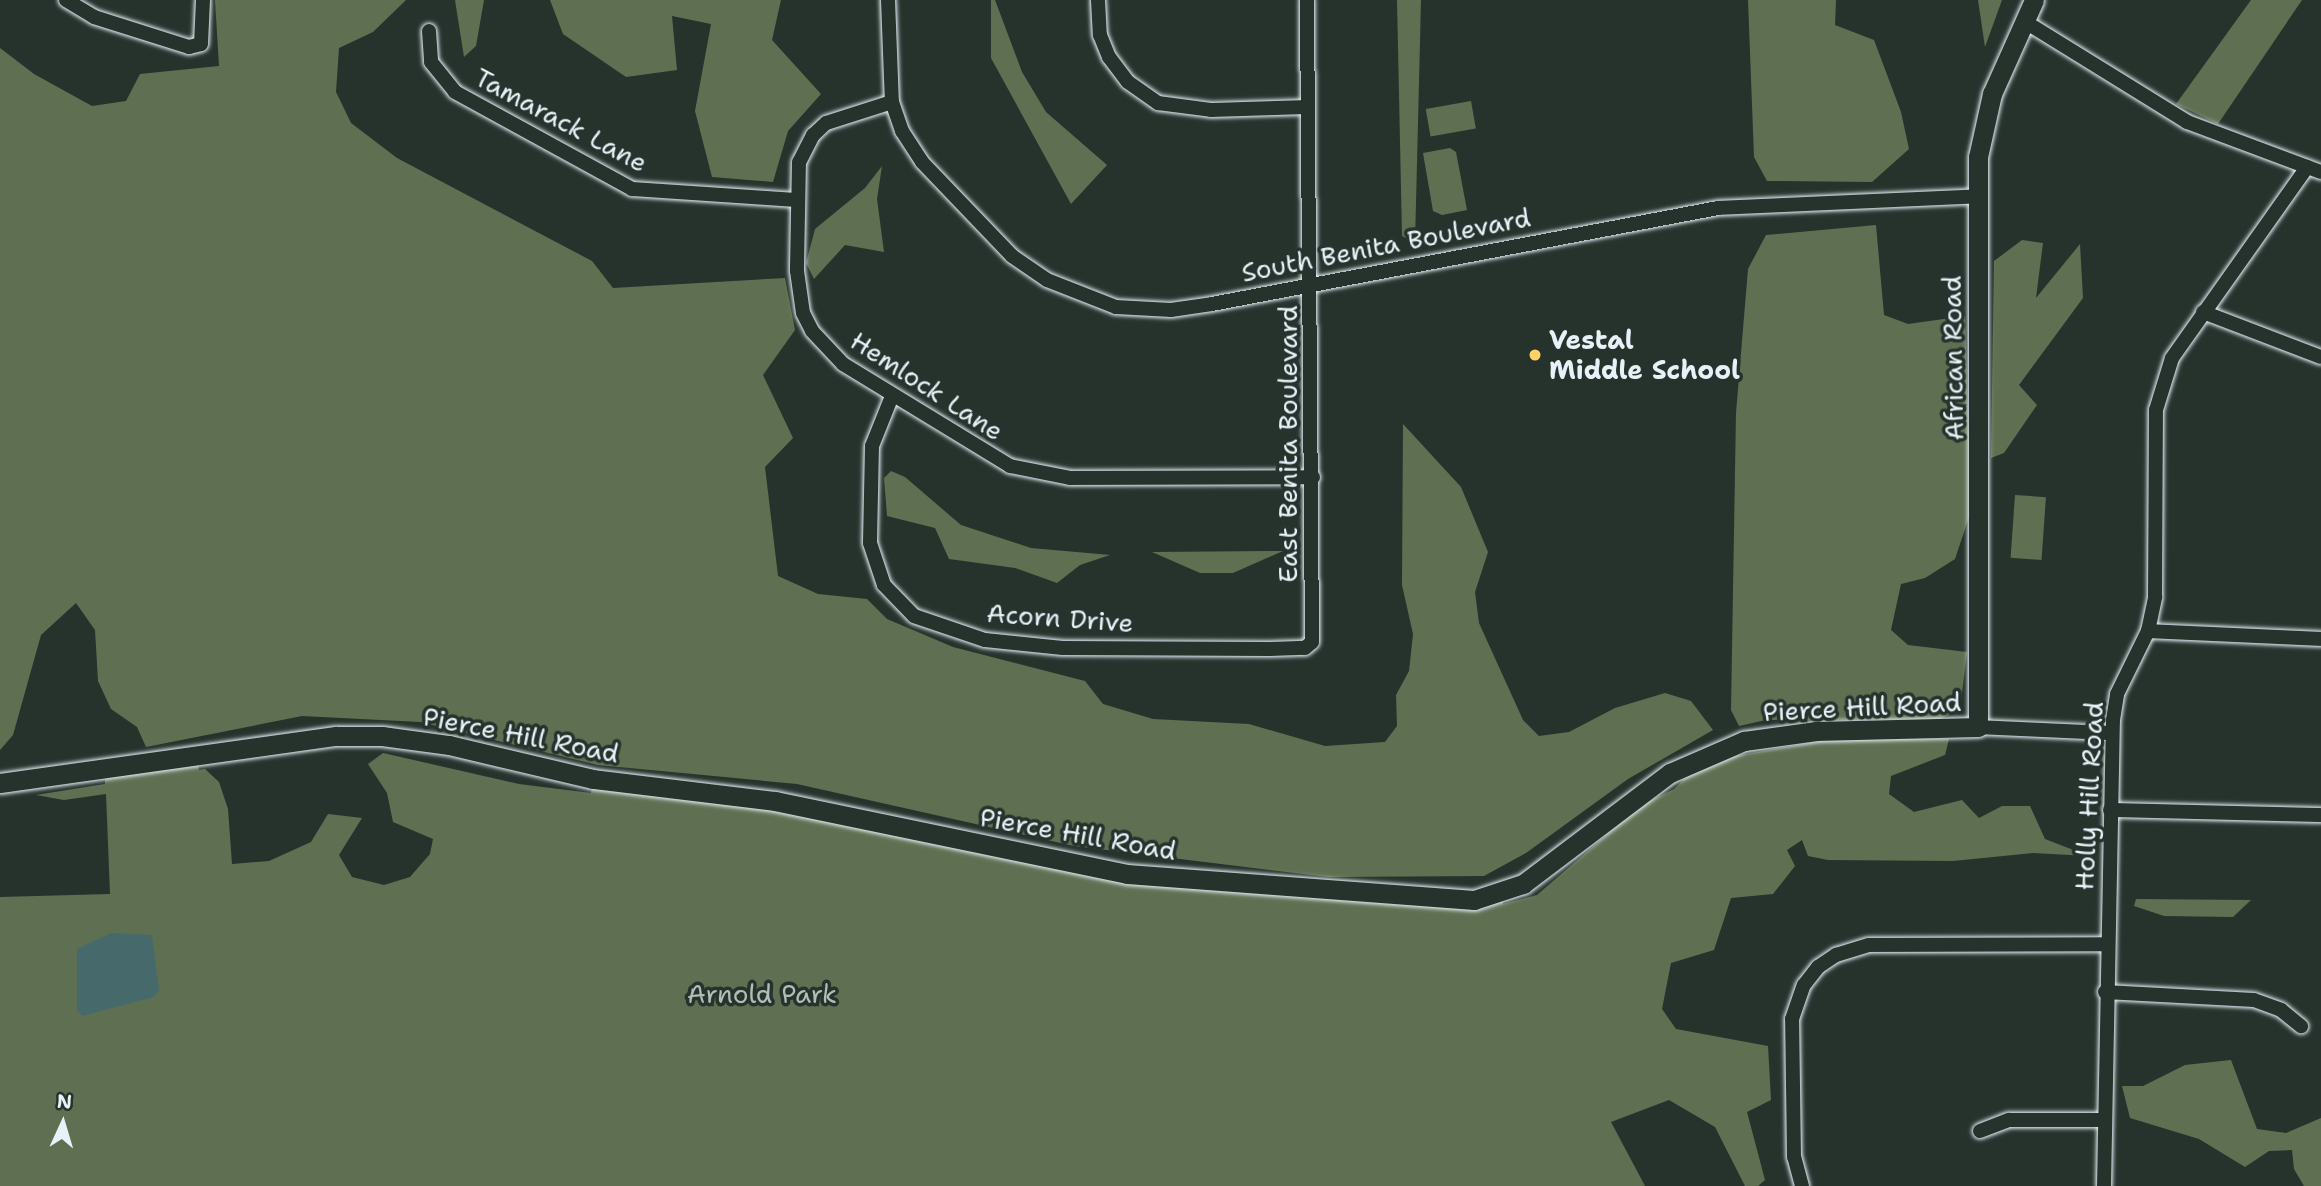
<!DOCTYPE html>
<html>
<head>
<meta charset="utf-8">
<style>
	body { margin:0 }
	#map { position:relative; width:2321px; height:1186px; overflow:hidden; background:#26332d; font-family:"Shantell Sans",sans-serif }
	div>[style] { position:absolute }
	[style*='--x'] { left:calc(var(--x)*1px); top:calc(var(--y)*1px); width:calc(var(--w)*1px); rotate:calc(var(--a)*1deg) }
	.green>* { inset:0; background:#5f7052; transform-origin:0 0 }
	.water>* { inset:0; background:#466a6b }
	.roads { filter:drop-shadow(0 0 2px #e8f1f8) drop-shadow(0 0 2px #e8f1f8) }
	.street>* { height:14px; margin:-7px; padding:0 7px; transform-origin:7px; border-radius:7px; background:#26332d }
	.secondary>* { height:19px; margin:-9.5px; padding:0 9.5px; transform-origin:9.5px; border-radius:9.5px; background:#26332d }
	.dots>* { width:19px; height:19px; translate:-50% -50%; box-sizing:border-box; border:4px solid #26332d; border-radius:50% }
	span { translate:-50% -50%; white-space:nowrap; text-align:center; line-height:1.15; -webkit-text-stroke:7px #26332d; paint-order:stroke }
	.street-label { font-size:26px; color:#e8f1f8 }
	.poi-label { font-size:26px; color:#e8f1f8; font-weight:700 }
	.left { translate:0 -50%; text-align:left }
	.park-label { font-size:26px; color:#b1bdb6 }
	.north { position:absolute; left:28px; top:1088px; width:70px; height:70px; -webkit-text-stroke:5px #26332d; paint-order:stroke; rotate:4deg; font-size:19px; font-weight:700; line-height:28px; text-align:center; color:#e8f1f8 }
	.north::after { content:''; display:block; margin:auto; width:24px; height:32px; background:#e8f1f8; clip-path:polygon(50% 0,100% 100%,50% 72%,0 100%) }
</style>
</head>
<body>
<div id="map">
	<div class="green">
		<i style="clip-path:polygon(215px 0,406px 0,373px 32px,339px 48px,336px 92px,351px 123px,397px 158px,592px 261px,613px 288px,785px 278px,795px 330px,763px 375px,793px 438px,765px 467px,778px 576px,818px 594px,867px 599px,887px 619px,953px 647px,1085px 681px,1103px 704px,1153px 719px,1249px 724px,1325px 746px,1385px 742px,1397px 726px,1396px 695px,1409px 671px,1413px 634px,1402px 585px,1403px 424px,1461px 487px,1488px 552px,1475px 592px,1479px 623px,1523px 720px,1539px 736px,1569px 732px,1615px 708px,1665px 693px,1691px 701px,1713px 730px,1628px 779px,1526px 853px,1484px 876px,1328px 877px,1074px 846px,797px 784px,598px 765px,420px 722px,302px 716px,146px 747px,137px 727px,111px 709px,98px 681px,95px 630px,76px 603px,41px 635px,13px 735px,0 750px,0 48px,34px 74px,92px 106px,126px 101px,140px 74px,219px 66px)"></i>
		<i style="clip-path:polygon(455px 0,484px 0,476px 46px,464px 57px)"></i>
		<i style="clip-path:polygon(550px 0,781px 0,772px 40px,821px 94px,788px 131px,773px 182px,712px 177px,695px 111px,711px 24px,672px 16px,677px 70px,626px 77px,563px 34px)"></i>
		<i style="clip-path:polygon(991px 0,995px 0,1022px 72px,1046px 112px,1107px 165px,1071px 204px,991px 58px)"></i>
		<i style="clip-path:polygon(1397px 0,1421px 0,1415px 243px,1402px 236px)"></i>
		<i style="clip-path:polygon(1748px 0,1836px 0,1835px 25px,1874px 40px,1901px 112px,1909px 149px,1872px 182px,1767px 181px,1754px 157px)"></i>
		<i style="clip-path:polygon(1978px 0,2002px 0,1985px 47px)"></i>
		<i style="clip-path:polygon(2251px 0,2302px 0,2218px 124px,2176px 104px)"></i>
		<i style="left:1471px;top:101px;width:28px;height:46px;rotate:80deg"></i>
		<i style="clip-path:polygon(1450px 148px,1456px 152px,1467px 210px,1442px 215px,1433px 211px,1423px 153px)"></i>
		<i style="clip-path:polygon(882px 166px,877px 199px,884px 252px,845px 245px,814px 279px,806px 263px,815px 229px,865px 188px)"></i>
		<i style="clip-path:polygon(1876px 225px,1884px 315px,1908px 324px,1965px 316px,1971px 511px,1955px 559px,1925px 578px,1901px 584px,1891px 630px,1908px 645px,1967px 652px,1960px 709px,1940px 719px,1766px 720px,1739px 726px,1731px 710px,1736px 413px,1748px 269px,1766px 235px)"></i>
		<i style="clip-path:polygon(2022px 240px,2043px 243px,2036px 298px,2080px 244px,2083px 298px,2019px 385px,2037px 405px,2004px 453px,1991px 458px,1994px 261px)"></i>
		<i style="clip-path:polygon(891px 471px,905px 477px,961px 525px,1031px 548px,1110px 555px,1080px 565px,1057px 583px,1015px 568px,949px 559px,935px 528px,887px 516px,884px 478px)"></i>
		<i style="left:2015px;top:495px;width:31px;height:63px;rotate:4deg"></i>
		<i style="clip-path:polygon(1283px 551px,1233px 573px,1200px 573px,1152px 552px)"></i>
		<i style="clip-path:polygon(1832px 739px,1949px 739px,1945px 755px,1891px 776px,1889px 794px,1914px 812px,1962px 800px,1979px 818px,2002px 806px,2030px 806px,2045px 839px,2089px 856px,2033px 853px,1953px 861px,1828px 860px,1808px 856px,1802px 840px,1787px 850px,1795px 866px,1773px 894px,1731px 898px,1714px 950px,1671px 963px,1662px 1009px,1676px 1029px,1768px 1046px,1771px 1100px,1747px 1112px,1765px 1180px,1758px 1186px,1745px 1186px,1715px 1127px,1669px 1100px,1611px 1122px,1645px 1186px,0 1186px,0 897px,110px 894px,106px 794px,64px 800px,36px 795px,105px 784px,105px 770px,198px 757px,199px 770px,205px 769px,219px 782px,228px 809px,232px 864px,269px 861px,311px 842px,328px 814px,362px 818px,339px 855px,352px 877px,384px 885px,410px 877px,430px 854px,433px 839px,393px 822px,387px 793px,368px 764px,383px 753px,519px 784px,591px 793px,593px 779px,775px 801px,1084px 867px,1503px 892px,1503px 904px,1537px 895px,1640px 806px,1674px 789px,1689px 774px,1735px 756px)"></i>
		<i style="clip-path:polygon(2136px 899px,2251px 900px,2233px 917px,2164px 916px,2134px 906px)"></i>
		<i style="clip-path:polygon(2231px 1060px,2257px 1129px,2286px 1133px,2321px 1118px,2321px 1186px,2304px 1186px,2294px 1169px,2292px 1150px,2269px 1151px,2245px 1167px,2199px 1139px,2130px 1118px,2122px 1086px,2143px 1086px,2185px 1065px)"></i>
	</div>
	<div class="water">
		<i style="clip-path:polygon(111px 933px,152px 935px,159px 990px,154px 997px,82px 1016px,77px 1010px,77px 949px)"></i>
	</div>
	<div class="roads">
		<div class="street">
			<i style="--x:66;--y:0;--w:33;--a:31"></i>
			<i style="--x:94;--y:17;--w:100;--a:17.5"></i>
			<i style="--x:189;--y:47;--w:12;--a:-14"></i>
			<i style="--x:201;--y:44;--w:44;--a:-87.4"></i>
			<i style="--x:888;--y:0;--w:102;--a:87.8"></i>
			<i style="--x:892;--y:102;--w:31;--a:71"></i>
			<i style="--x:902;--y:131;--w:37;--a:57"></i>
			<i style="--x:922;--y:162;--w:130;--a:46.2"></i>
			<i style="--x:1012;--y:256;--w:42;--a:34.4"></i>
			<i style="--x:1047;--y:280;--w:74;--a:21.4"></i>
			<i style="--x:1116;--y:307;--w:55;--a:3.1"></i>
			<i style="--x:1171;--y:310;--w:41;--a:-8.3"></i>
			<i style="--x:1212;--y:304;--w:515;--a:-10.74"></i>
			<i style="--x:1718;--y:208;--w:260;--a:-2.6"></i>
			<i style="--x:1098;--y:0;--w:35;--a:87"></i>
			<i style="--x:1100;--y:35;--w:24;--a:68"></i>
			<i style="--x:1109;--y:57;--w:31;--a:53"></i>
			<i style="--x:1128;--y:82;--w:37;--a:35"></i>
			<i style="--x:1158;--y:103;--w:53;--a:7.5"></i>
			<i style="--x:1211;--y:110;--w:97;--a:-1.8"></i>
			<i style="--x:2027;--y:23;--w:188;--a:31.7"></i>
			<i style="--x:2187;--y:122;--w:143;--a:20.5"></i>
			<i style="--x:429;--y:31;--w:31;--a:86"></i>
			<i style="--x:431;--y:62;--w:38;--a:51"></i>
			<i style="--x:455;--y:92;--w:202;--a:28.7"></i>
			<i style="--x:632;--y:189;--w:165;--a:3.8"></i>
			<i style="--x:892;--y:102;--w:69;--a:162.3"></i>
			<i style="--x:826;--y:123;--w:18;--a:137"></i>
			<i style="--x:813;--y:135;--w:30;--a:117"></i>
			<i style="--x:799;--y:162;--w:109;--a:91.1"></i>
			<i style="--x:797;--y:271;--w:42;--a:81.9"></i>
			<i style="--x:803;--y:313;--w:20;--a:63"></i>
			<i style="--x:812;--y:331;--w:45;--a:46.8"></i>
			<i style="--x:843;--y:364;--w:196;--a:31.4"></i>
			<i style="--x:1010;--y:466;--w:61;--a:11.3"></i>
			<i style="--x:1070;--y:478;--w:243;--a:-0.2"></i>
			<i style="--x:2203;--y:312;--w:126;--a:20.9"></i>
			<i style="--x:892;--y:396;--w:54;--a:111.8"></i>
			<i style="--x:872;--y:446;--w:97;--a:91.2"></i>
			<i style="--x:870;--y:543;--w:44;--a:71.6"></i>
			<i style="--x:884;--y:585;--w:43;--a:45.9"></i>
			<i style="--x:914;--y:616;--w:75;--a:18.7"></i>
			<i style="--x:985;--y:640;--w:78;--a:5.9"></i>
			<i style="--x:1063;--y:648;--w:207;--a:0.3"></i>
			<i style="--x:1270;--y:649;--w:35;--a:-2"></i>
			<i style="--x:1305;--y:648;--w:9;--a:-41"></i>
			<i style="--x:1312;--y:642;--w:642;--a:-90.45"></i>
			<i style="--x:2148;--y:631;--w:173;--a:2.6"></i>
			<i style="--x:1978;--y:727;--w:134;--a:2.6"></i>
			<i style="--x:2110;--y:810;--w:211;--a:1.4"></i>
			<i style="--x:2105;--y:992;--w:149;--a:3.1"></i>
			<i style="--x:2254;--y:1000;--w:29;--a:20"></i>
			<i style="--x:2281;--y:1010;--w:26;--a:39"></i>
			<i style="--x:1980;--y:1131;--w:31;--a:-21"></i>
			<i style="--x:2009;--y:1120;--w:95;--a:0"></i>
			<i style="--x:1802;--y:1186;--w:30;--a:-105"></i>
			<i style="--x:1794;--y:1157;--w:138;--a:-90.8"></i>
			<i style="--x:1792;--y:1019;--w:36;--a:-71"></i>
			<i style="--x:1804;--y:985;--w:23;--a:-52"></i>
			<i style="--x:1818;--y:967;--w:22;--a:-34"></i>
			<i style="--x:1836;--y:955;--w:34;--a:-17"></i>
			<i style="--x:1869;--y:945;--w:237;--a:-0.2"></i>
			<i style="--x:2104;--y:1186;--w:466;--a:-88.9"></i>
			<i style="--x:2113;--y:720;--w:26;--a:-81"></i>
			<i style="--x:2117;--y:694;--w:70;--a:-63.8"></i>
			<i style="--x:2148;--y:631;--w:35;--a:-78"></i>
			<i style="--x:2155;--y:597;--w:187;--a:-89.7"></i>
			<i style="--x:2156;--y:410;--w:54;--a:-72.9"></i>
			<i style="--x:2172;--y:358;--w:234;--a:-54.7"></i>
		</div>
		<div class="secondary">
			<i style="--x:0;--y:783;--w:339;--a:-8"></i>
			<i style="--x:336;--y:736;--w:46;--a:0"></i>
			<i style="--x:382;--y:736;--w:68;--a:7.7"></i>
			<i style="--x:449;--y:745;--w:148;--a:13.3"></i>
			<i style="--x:593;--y:779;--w:183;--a:6.9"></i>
			<i style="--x:775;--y:801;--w:359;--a:11.7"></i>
			<i style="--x:1127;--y:874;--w:348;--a:4.3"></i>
			<i style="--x:1474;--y:900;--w:52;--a:-18.1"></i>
			<i style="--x:1523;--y:884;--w:184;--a:-37.1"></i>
			<i style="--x:1670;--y:773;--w:81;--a:-23.4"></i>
			<i style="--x:1744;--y:741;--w:73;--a:-7.9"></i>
			<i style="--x:1816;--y:731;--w:162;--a:-1.4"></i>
			<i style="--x:1978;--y:727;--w:570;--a:-90"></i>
			<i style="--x:1978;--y:157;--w:65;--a:-77.5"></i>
			<i style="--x:1992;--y:94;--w:103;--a:-65.9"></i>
		</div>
	</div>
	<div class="dots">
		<i style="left:1535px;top:355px;background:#ffd166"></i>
	</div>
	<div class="street-label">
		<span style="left:561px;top:120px;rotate:28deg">Tamarack Lane</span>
		<span style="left:1386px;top:245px;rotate:-11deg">South Benita Boulevard</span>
		<span style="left:1953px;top:358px;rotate:-91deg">African Road</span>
		<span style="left:927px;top:386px;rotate:33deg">Hemlock Lane</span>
		<span style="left:1288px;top:444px;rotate:-90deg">East Benita Boulevard</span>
		<span style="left:1060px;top:618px;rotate:4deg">Acorn Drive</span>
		<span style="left:1862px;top:707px;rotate:-3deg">Pierce Hill Road</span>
		<span style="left:521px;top:735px;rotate:11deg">Pierce Hill Road</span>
		<span style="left:2089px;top:796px;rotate:-87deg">Holly Hill Road</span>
		<span style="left:1078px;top:834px;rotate:10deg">Pierce Hill Road</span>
	</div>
	<div class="poi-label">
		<span class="left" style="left:1549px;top:355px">Vestal<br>Middle School</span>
	</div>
	<div class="park-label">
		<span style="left:762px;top:994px">Arnold Park</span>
	</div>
	<div class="north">N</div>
</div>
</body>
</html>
